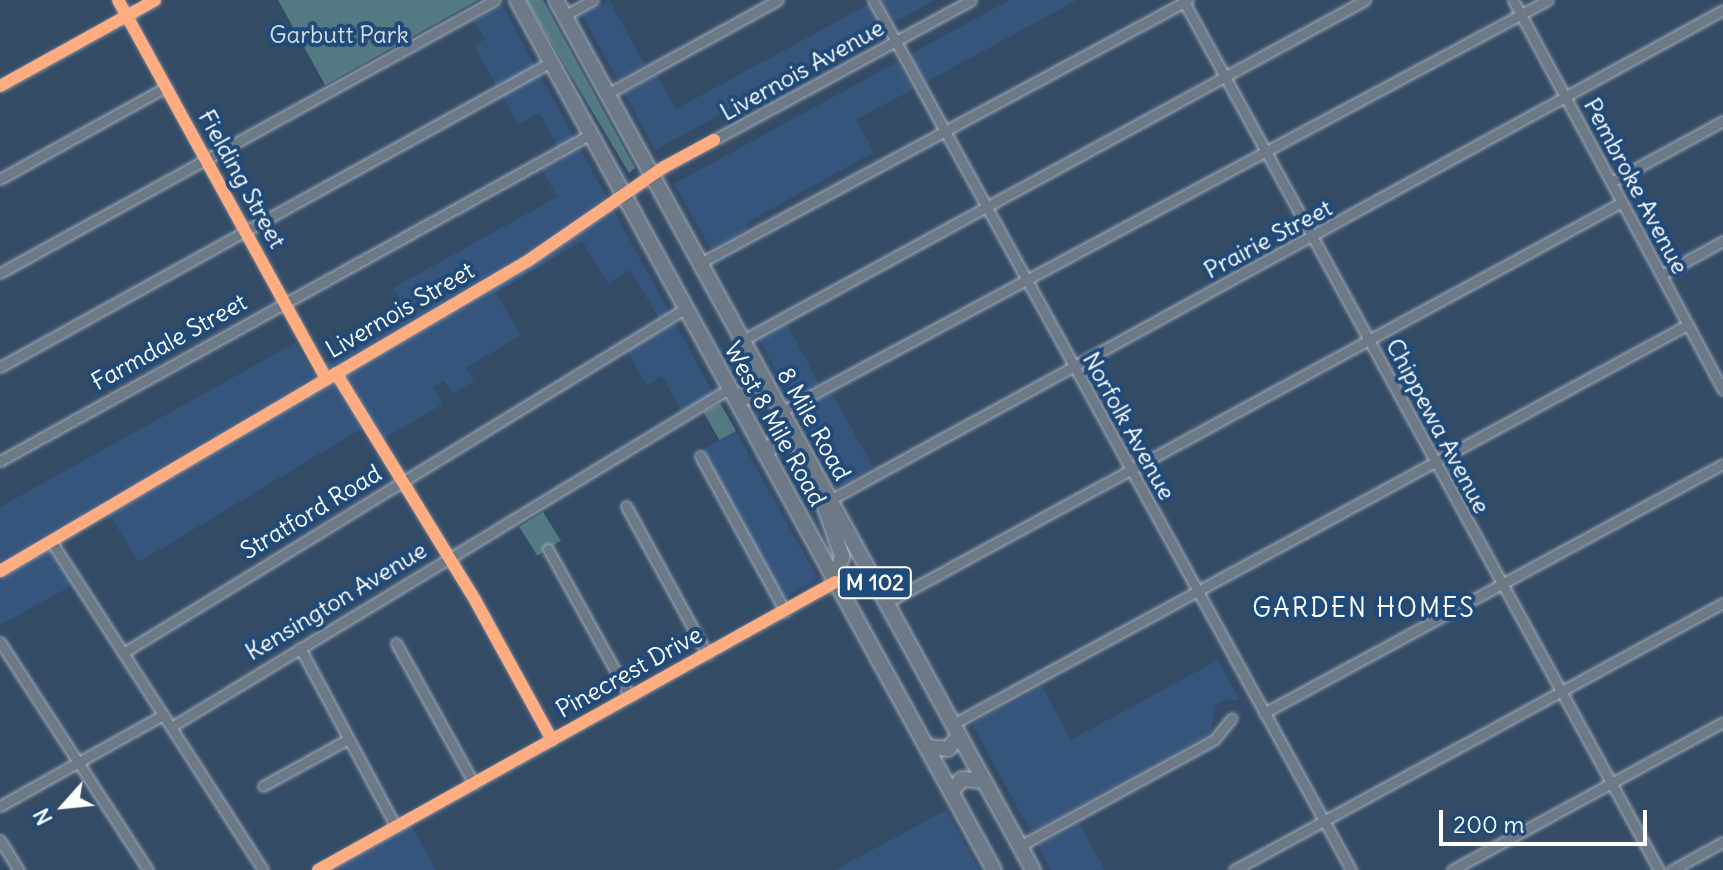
<!DOCTYPE html>
<html>
<head>
<meta charset="utf-8">
<style>
	body { margin:0 }
	#map { position:relative; width:1723px; height:870px; overflow:hidden; background:#344b65; font-family:Delius,sans-serif }
	div>[style] { position:absolute }
	[style*='--x'] { left:calc(var(--x)*1px); top:calc(var(--y)*1px); width:calc(var(--w)*1px); rotate:calc(var(--a)*1deg) }
	.built>* { inset:0; background:#36557c; transform-origin:0 0 }
	.green>* { inset:0; background:#537982; transform-origin:0 0 }
	.roads { filter:drop-shadow(0 0 2px #a4aeba) drop-shadow(0 0 2px #a4aeba) }
	.minor>* { height:9px; margin:-4.5px; padding:0 4.5px; transform-origin:4.5px; border-radius:4.5px; background:#6d7986 }
	.highway>* { height:14px; margin:-7px; padding:0 7px; transform-origin:7px; border-radius:7px; background:#6d7986 }
	.cycleway>* { height:12px; margin:-6px; padding:0 6px; transform-origin:6px; border-radius:6px; background:#ffac80 }
	span { translate:-50% -50%; white-space:nowrap; text-align:center; line-height:1.15; -webkit-text-stroke:8px #1f4a7a; paint-order:stroke }
	.shield-label span { padding:2px 6px; background:#1f4a7a; border:2px solid; border-radius:6px; -webkit-text-stroke-width:0 }
	.shield-label { font-size:22px; color:#fff; font-weight:700 }
	.park-label { font-size:24px; color:#d5dfe1 }
	.street-label { font-size:24px; color:#fff }
	.neighbourhood-label { font-size:26px; color:#fff; letter-spacing:2px }
	.north { position:absolute; left:24px; top:766px; width:80px; height:80px; -webkit-text-stroke:6px #1f4a7a; paint-order:stroke; rotate:243deg; font-size:22px; font-weight:700; line-height:32px; text-align:center; color:#fff }
	.north::after { content:''; display:block; margin:auto; width:28px; height:36px; background:#fff; clip-path:polygon(50% 0,100% 100%,50% 72%,0 100%) }
	.scale { position:absolute; left:1439px; top:810px; width:208px; height:36px; box-sizing:border-box; border:4px solid #fff; border-top:0; padding-left:10px; font-size:24px; line-height:28px; white-space:nowrap; color:#fff; -webkit-text-stroke:6px #1f4a7a; paint-order:stroke }
</style>
</head>
<body>
<div id="map">
	<div class="built">
		<i style="left:609px;top:0;width:74px;height:31px;rotate:61deg"></i>
		<i style="clip-path:polygon(882px 0,935px 0,894px 22px)"></i>
		<i style="clip-path:polygon(1010px 0,1077px 0,926px 82px,911px 54px)"></i>
		<i style="clip-path:polygon(502px 5px,717px 400px,686px 418px,662px 376px,647px 385px,627px 351px,665px 328px,630px 270px,608px 283px,582px 241px,496px 293px,521px 335px,466px 368px,474px 381px,453px 394px,444px 380px,433px 387px,443px 404px,381px 440px,371px 423px,139px 562px,106px 510px,46px 543px,73px 585px,0 625px,0 507px,295px 343px,312px 372px,408px 315px,393px 288px,557px 197px,542px 170px,563px 158px,540px 113px,518px 124px,474px 46px,485px 39px,474px 21px)"></i>
		<i style="clip-path:polygon(867px 5px,879px 29px,655px 150px,624px 93px,657px 75px,676px 109px)"></i>
		<i style="clip-path:polygon(897px 62px,913px 89px,856px 120px,874px 152px,746px 223px,748px 229px,711px 249px,674px 184px)"></i>
		<i style="left:786px;top:322px;width:69px;height:32px;rotate:62deg"></i>
		<i style="left:832px;top:393px;width:85px;height:37px;rotate:61deg"></i>
		<i style="left:736px;top:431px;width:169px;height:39px;rotate:61deg"></i>
		<i style="clip-path:polygon(1218px 660px,1240px 701px,1226px 699px,1215px 705px,1211px 733px,1031px 832px,972px 724px,1042px 686px,1071px 740px)"></i>
		<i style="clip-path:polygon(946px 810px,979px 870px,835px 870px)"></i>
		<i style="clip-path:polygon(408px 819px,436px 870px,317px 870px)"></i>
		<i style="clip-path:polygon(1079px 823px,1105px 870px,1051px 870px,1038px 846px)"></i>
	</div>
	<div class="green">
		<i style="clip-path:polygon(278px 0,478px 0,325px 85px)"></i>
		<i style="clip-path:polygon(526px 0,543px 0,635px 168px,629px 173px)"></i>
		<i style="left:720px;top:403px;width:32px;height:19px;rotate:60deg"></i>
		<i style="left:543px;top:512px;width:34px;height:28px;rotate:58deg"></i>
	</div>
	<div class="roads">
		<div class="minor">
			<i style="--x:118;--y:0;--w:432;--a:61.2"></i>
			<i style="--x:873;--y:0;--w:993;--a:61.21"></i>
			<i style="--x:1183;--y:0;--w:992;--a:61.32"></i>
			<i style="--x:1513;--y:0;--w:443;--a:61.7"></i>
			<i style="--x:564;--y:16;--w:33;--a:-29"></i>
			<i style="--x:0;--y:86;--w:177;--a:-29"></i>
			<i style="--x:607;--y:94;--w:195;--a:-28.8"></i>
			<i style="--x:0;--y:179;--w:190;--a:-29"></i>
			<i style="--x:1611;--y:182;--w:128;--a:-28.6"></i>
			<i style="--x:700;--y:263;--w:554;--a:-28.32"></i>
			<i style="--x:0;--y:273;--w:565;--a:-28.88"></i>
			<i style="--x:1661;--y:275;--w:71;--a:-28.7"></i>
			<i style="--x:743;--y:340;--w:709;--a:-28.66"></i>
			<i style="--x:0;--y:367;--w:630;--a:-28.97"></i>
			<i style="--x:336;--y:373;--w:266;--a:58.5"></i>
			<i style="--x:475;--y:600;--w:160;--a:61.2"></i>
			<i style="--x:782;--y:411;--w:869;--a:-28.22"></i>
			<i style="--x:700;--y:456;--w:177;--a:61.3"></i>
			<i style="--x:0;--y:461;--w:675;--a:-28.96"></i>
			<i style="--x:830;--y:500;--w:1019;--a:-28.75"></i>
			<i style="--x:626;--y:506;--w:169;--a:61.3"></i>
			<i style="--x:51;--y:541;--w:391;--a:57.2"></i>
			<i style="--x:548;--y:549;--w:169;--a:61"></i>
			<i style="--x:0;--y:571;--w:614;--a:-30.45"></i>
			<i style="--x:529;--y:260;--w:164;--a:-34.6"></i>
			<i style="--x:664;--y:167;--w:349;--a:-28.5"></i>
			<i style="--x:886;--y:603;--w:838;--a:-28.58"></i>
			<i style="--x:0;--y:642;--w:272;--a:57"></i>
			<i style="--x:396;--y:643;--w:161;--a:61"></i>
			<i style="--x:300;--y:648;--w:203;--a:61.8"></i>
			<i style="--x:123;--y:653;--w:660;--a:-31.5"></i>
			<i style="--x:1264;--y:713;--w:522;--a:-28.48"></i>
			<i style="--x:953;--y:724;--w:835;--a:-28.53"></i>
			<i style="--x:171;--y:727;--w:654;--a:-31.23"></i>
			<i style="--x:263;--y:786;--w:97;--a:-28.9"></i>
			<i style="--x:0;--y:806;--w:187;--a:-29.2"></i>
			<i style="--x:0;--y:840;--w:36;--a:58"></i>
			<i style="--x:1020;--y:846;--w:221;--a:-28.7"></i>
			<i style="--x:1214;--y:740;--w:28;--a:-51"></i>
			<i style="--x:318;--y:870;--w:592;--a:-29.12"></i>
			<i style="--x:1234;--y:870;--w:557;--a:-28.64"></i>
			<i style="--x:1452;--y:870;--w:309;--a:-28.6"></i>
			<i style="--x:1672;--y:870;--w:58;--a:-28.8"></i>
		</div>
		<div class="highway">
			<i style="--x:517;--y:0;--w:992;--a:61.27"></i>
			<i style="--x:556;--y:0;--w:992;--a:61.27"></i>
			<i style="--x:733;--y:394;--w:22;--a:10"></i>
			<i style="--x:755;--y:398;--w:18;--a:-47"></i>
			<i style="--x:765;--y:453;--w:18;--a:-45"></i>
			<i style="--x:778;--y:440;--w:22;--a:10"></i>
			<i style="--x:821;--y:496;--w:64;--a:70.7"></i>
			<i style="--x:842;--y:556;--w:27;--a:105"></i>
			<i style="--x:927;--y:747;--w:21;--a:5"></i>
			<i style="--x:948;--y:749;--w:17;--a:-50"></i>
			<i style="--x:951;--y:792;--w:17;--a:-50"></i>
			<i style="--x:962;--y:779;--w:22;--a:5"></i>
		</div>
	</div>
	<div class="cycleway">
		<i style="--x:118;--y:0;--w:432;--a:61.2"></i>
		<i style="--x:0;--y:86;--w:177;--a:-29"></i>
		<i style="--x:336;--y:373;--w:266;--a:58.5"></i>
		<i style="--x:475;--y:600;--w:160;--a:61.2"></i>
		<i style="--x:0;--y:571;--w:614;--a:-30.45"></i>
		<i style="--x:529;--y:260;--w:164;--a:-34.6"></i>
		<i style="--x:664;--y:167;--w:57;--a:-28.4"></i>
		<i style="--x:318;--y:870;--w:592;--a:-29.12"></i>
	</div>
	<div class="shield-label">
		<span style="left:875px;top:583px">M 102</span>
	</div>
	<div class="park-label">
		<span style="left:339px;top:35px">Garbutt Park</span>
	</div>
	<div class="street-label">
		<span style="left:802px;top:70px;rotate:-29deg">Livernois Avenue</span>
		<span style="left:242px;top:179px;rotate:61deg">Fielding Street</span>
		<span style="left:1636px;top:186px;rotate:62deg">Pembroke Avenue</span>
		<span style="left:1268px;top:239px;rotate:-28deg">Prairie Street</span>
		<span style="left:400px;top:310px;rotate:-30deg">Livernois Street</span>
		<span style="left:169px;top:342px;rotate:-29deg">Farmdale Street</span>
		<span style="left:775px;top:424px;rotate:61deg">West 8 Mile Road</span>
		<span style="left:814px;top:424px;rotate:61deg">8 Mile Road</span>
		<span style="left:1129px;top:426px;rotate:61deg">Norfolk Avenue</span>
		<span style="left:1438px;top:426px;rotate:62deg">Chippewa Avenue</span>
		<span style="left:311px;top:512px;rotate:-31deg">Stratford Road</span>
		<span style="left:336px;top:601px;rotate:-31deg">Kensington Avenue</span>
		<span style="left:629px;top:672px;rotate:-29deg">Pinecrest Drive</span>
	</div>
	<div class="neighbourhood-label">
		<span style="left:1364px;top:608px">GARDEN HOMES</span>
	</div>
	<div class="north">N</div>
	<div class="scale">200 m</div>
</div>
</body>
</html>
